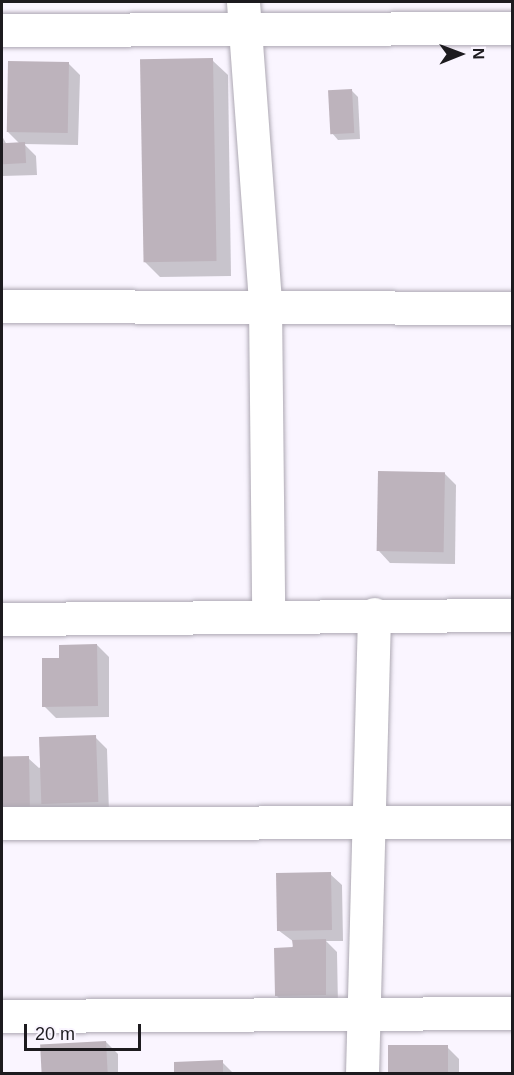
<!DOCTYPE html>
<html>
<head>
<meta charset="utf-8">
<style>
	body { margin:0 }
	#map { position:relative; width:514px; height:1075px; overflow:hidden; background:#faf5ff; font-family:Arial,sans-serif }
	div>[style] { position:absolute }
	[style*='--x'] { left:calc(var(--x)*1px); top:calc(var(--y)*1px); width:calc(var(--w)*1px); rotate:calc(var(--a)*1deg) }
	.shadow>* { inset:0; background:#0003 }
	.building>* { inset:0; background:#bdb3bc; transform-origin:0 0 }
	.roads { filter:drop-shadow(0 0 2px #ada8b3) drop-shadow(0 0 2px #ada8b3) }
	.street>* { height:33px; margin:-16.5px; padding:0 16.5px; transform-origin:16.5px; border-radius:16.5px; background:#fff }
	span { translate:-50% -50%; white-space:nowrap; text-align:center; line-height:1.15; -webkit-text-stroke:6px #faf5ff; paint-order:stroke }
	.frame { position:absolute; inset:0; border:3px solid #1d1b1f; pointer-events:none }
	.north { position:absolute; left:430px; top:24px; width:60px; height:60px; -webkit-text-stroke:4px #faf5ff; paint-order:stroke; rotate:89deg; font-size:16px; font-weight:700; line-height:24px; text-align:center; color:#1d1b1f }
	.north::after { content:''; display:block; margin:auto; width:21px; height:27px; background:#1d1b1f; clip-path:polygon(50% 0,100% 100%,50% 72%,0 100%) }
	.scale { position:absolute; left:24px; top:1024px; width:117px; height:27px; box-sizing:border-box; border:3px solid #1d1b1f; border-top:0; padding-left:8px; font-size:18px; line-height:21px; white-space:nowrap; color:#1d1b1f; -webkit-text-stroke:4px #faf5ff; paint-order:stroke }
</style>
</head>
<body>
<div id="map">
	<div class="shadow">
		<i style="clip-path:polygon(212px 60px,228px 75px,231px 276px,160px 277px,145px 262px)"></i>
		<i style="clip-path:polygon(68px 63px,80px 75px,78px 145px,24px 144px,36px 156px,37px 175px,2px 176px,2px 136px,7px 145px,20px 144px,8px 132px)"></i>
		<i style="clip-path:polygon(352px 91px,358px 97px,360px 139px,338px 140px,332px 133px)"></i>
		<i style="clip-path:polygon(444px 473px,456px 485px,455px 564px,390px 563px,379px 551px)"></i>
		<i style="clip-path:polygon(97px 645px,109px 657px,109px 717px,56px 718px,44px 706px,60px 659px)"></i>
		<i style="clip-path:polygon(95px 737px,107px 749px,109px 813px,2px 823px,2px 758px,28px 758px,39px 768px)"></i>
		<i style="clip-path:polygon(330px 874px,342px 885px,343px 941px,326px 941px,337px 952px,338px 1007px,289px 1008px,277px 996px,294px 942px,278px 930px)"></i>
		<i style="clip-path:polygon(106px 1042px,118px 1054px,118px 1074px,43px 1074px)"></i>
		<i style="clip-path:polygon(447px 1047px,459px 1059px,459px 1074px,390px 1074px)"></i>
		<i style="clip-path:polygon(222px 1062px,234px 1074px,176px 1074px)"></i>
	</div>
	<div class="building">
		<i style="left:213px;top:58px;width:203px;height:73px;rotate:89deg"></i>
		<i style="left:8px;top:61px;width:61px;height:71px;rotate:1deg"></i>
		<i style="left:352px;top:89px;width:44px;height:24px;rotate:87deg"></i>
		<i style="left:25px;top:142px;width:21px;height:23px;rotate:87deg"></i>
		<i style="left:378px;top:471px;width:67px;height:80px;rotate:1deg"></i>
		<i style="clip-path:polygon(97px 644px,98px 706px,42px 707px,42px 658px,59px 658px,59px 645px)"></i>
		<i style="left:96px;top:735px;width:67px;height:57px;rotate:88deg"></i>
		<i style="left:29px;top:756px;width:55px;height:27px;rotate:89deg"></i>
		<i style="left:331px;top:872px;width:58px;height:55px;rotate:89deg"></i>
		<i style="clip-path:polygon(326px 939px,326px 995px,275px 996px,274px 948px,293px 947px,292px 940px)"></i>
		<i style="left:106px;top:1041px;width:33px;height:66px;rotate:87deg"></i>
		<i style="left:448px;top:1045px;width:29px;height:60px;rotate:90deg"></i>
		<i style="clip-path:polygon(223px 1060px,223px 1074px,174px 1074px,174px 1062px)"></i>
	</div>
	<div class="roads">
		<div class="street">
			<i style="--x:243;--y:2;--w:304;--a:85.8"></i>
			<i style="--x:265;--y:305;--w:312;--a:89.4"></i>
			<i style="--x:2;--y:30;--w:510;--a:-0.22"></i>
			<i style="--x:2;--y:306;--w:510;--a:0.22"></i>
			<i style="--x:2;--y:619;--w:510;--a:-0.45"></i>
			<i style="--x:2;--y:823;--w:510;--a:-0.11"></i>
			<i style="--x:2;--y:1016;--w:510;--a:-0.34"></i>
			<i style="--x:362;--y:1074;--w:460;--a:-88.5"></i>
		</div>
	</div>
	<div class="frame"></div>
	<div class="north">N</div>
	<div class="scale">20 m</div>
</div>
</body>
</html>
